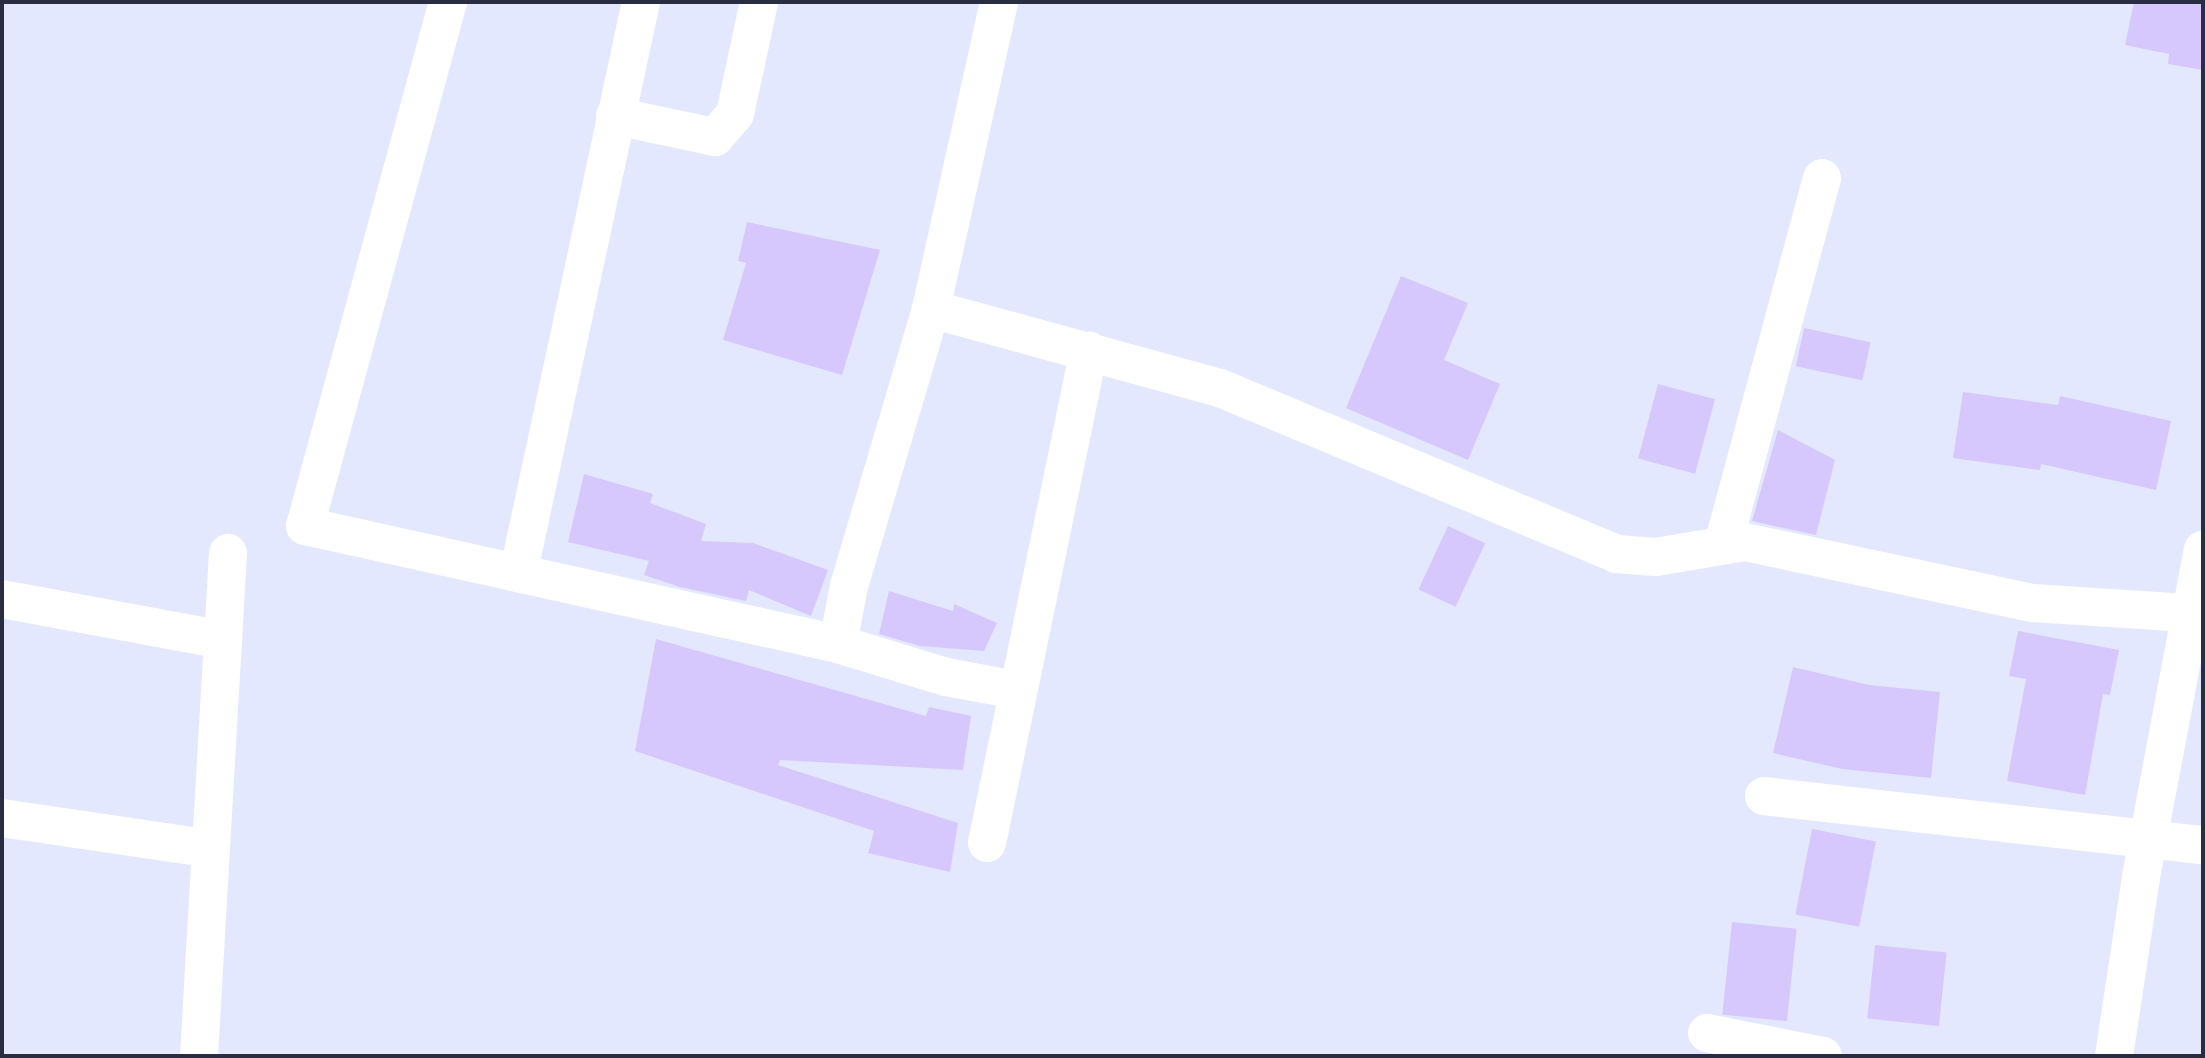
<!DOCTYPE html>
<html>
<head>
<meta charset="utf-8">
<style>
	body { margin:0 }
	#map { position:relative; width:2205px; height:1058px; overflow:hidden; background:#e4e8fe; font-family:"Noto Sans",sans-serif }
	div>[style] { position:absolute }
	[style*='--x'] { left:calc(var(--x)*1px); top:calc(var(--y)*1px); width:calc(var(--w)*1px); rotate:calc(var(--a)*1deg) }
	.building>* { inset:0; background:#d6c8fc; transform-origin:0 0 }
	.minor>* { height:38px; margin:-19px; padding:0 19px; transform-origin:19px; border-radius:19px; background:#fff }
	.tertiary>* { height:38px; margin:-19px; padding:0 19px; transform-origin:19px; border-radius:19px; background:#fff }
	span { translate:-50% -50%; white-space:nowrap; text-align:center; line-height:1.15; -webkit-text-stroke:7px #e4e8fe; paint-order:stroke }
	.frame { position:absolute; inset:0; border:4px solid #2a2d41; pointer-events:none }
</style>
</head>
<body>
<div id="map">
	<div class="building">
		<i style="clip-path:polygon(2134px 2px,2203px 2px,2203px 70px,2168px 64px,2169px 54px,2125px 45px)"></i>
		<i style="clip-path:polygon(747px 222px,880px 250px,842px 375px,723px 340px,746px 263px,738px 261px)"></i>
		<i style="clip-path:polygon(1401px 276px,1468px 303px,1444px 360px,1500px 384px,1468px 460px,1346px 408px)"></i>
		<i style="left:1804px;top:328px;width:68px;height:39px;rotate:12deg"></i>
		<i style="left:1658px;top:384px;width:59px;height:77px;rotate:15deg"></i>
		<i style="clip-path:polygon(1963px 392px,2058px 405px,2060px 396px,2171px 421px,2156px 490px,2041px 464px,2040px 470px,1953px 458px)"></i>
		<i style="clip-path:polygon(1778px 430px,1835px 460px,1816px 535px,1752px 521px)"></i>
		<i style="clip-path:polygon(584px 474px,653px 494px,650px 503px,706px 524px,701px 541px,753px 543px,828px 570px,811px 616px,749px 590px,746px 601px,680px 587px,644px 575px,649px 561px,568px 542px)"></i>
		<i style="left:1448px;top:526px;width:41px;height:70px;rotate:25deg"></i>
		<i style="clip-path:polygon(889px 591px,953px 611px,954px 604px,997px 623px,984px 651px,920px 646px,879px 634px)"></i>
		<i style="clip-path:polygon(2018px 631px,2119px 650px,2110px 695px,2103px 694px,2085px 795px,2007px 781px,2026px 679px,2009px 676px)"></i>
		<i style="clip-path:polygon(656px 639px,926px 716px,929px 707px,971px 716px,963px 770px,780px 760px,778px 765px,958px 823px,950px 872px,868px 853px,874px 831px,635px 751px)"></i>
		<i style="clip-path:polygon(1793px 667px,1869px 685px,1940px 692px,1931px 778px,1842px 769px,1773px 753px)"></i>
		<i style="left:1812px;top:829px;width:65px;height:87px;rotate:11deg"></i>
		<i style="left:1732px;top:922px;width:65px;height:93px;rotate:6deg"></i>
		<i style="left:1875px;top:945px;width:72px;height:74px;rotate:6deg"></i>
	</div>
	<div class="minor">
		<i style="--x:448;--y:2;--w:543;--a:105.26"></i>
		<i style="--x:305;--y:526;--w:546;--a:12.48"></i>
		<i style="--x:838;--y:644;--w:59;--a:-79.3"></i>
		<i style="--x:849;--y:586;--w:289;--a:-73.5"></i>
		<i style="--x:931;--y:309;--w:314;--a:-77.5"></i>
		<i style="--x:615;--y:116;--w:102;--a:11.9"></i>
		<i style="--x:715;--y:137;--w:30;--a:-49"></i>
		<i style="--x:735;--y:114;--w:115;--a:-77.9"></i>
		<i style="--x:931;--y:309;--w:300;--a:15.3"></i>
		<i style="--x:1220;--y:388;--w:429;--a:22.7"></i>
		<i style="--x:1616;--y:554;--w:40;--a:4.3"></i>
		<i style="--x:1656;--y:557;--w:90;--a:-9.6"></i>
		<i style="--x:1745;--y:542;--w:294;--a:12"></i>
		<i style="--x:2033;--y:603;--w:170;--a:3.7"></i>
		<i style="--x:1723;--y:545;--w:380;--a:-74.9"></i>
		<i style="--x:519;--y:570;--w:581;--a:-77.88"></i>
		<i style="--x:2;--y:599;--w:225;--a:10.5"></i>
		<i style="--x:838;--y:644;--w:113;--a:17"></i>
		<i style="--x:946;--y:677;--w:71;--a:10.5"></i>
		<i style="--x:1764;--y:796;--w:442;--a:6.4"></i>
		<i style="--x:2;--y:818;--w:211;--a:8.4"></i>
		<i style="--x:987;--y:843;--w:503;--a:-78.31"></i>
		<i style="--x:1707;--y:1033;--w:118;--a:11.2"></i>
		<i style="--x:199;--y:1056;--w:504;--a:-86.7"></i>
	</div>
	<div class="tertiary">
		<i style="--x:2114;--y:1056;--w:181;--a:-81.4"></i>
		<i style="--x:2141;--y:877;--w:333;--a:-79.3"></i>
	</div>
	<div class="frame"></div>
</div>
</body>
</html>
